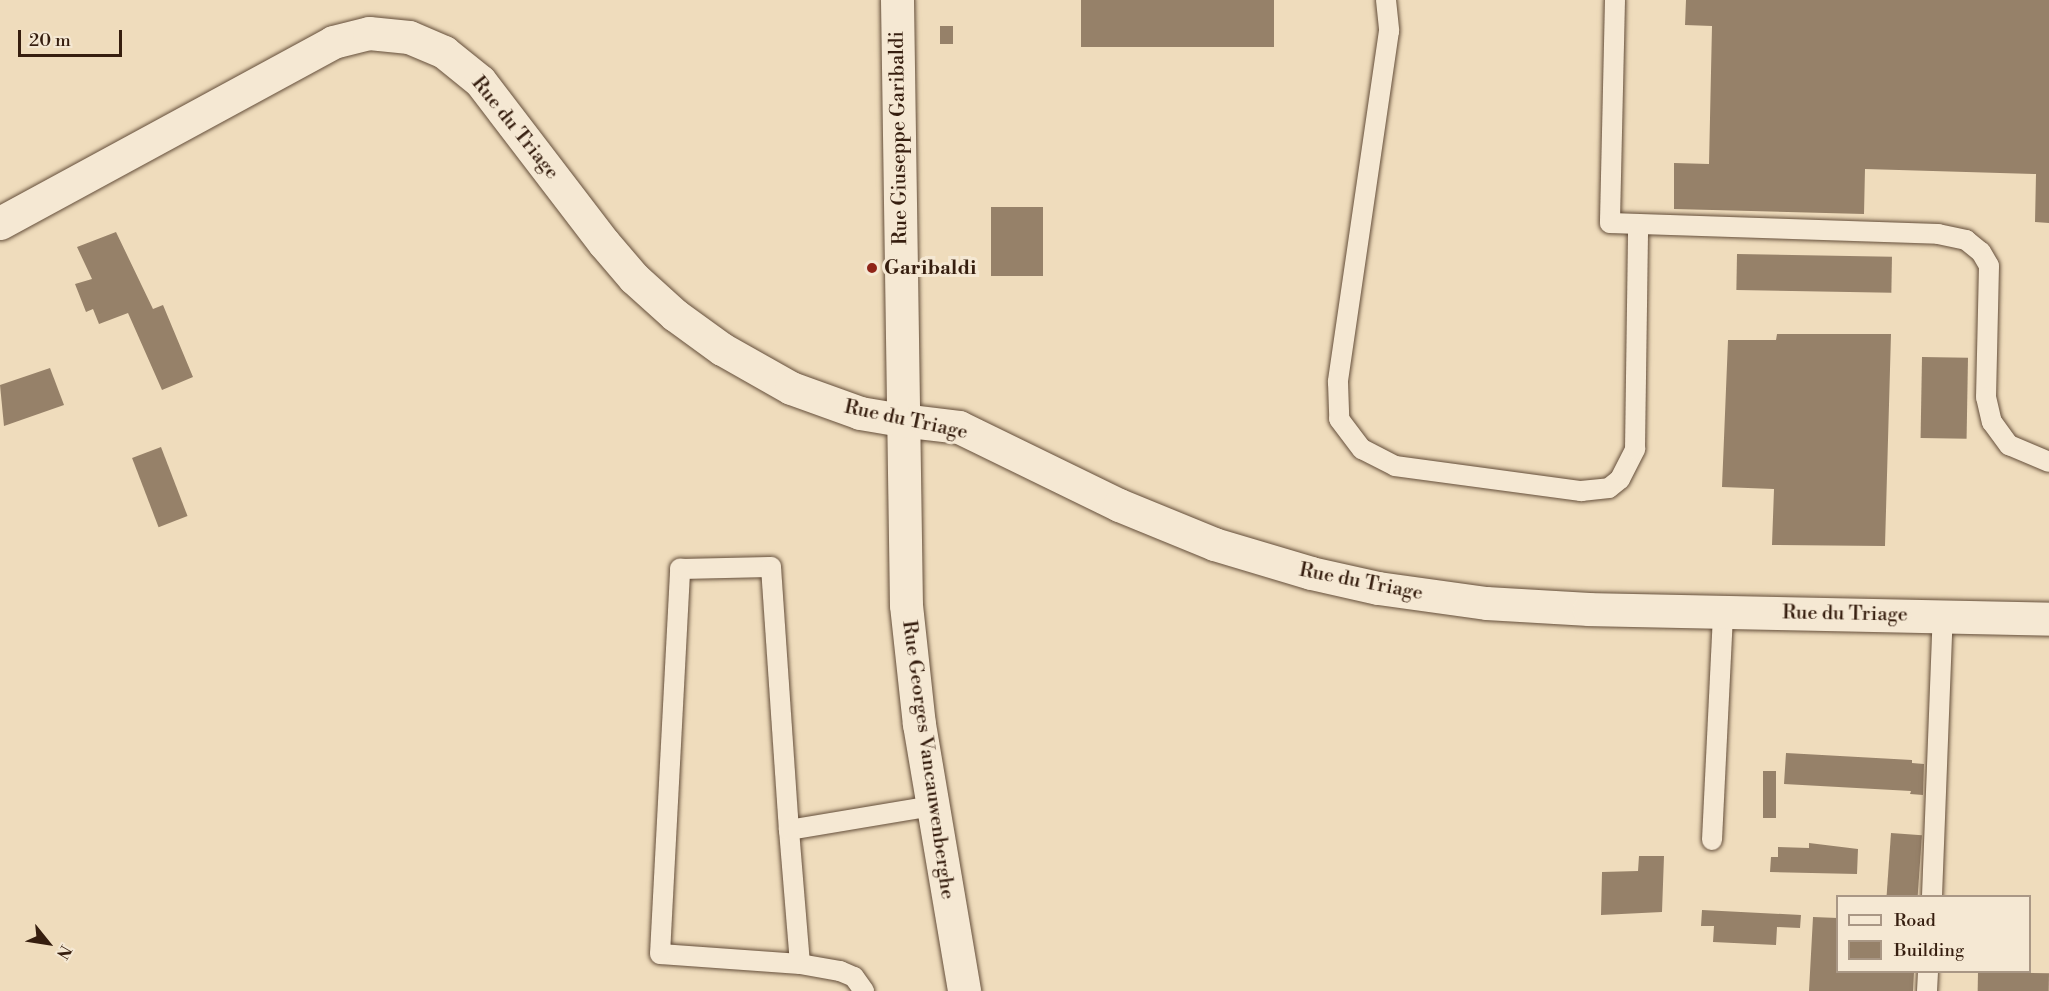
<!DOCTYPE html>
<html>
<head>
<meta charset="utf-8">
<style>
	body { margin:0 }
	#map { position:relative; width:2049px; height:991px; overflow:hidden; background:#efdcbc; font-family:"Libre Bodoni",serif }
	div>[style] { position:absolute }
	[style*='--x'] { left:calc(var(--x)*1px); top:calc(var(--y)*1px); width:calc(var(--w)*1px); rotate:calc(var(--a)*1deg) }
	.building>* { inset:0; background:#968169; transform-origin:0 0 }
	.roads { filter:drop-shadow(0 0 2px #644e3a) drop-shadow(0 0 2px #644e3a) }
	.service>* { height:20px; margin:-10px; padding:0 10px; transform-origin:10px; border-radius:10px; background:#f5e8d3 }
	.minor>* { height:33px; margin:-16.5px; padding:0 16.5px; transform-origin:16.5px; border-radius:16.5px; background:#f5e8d3 }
	.tertiary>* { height:33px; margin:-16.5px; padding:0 16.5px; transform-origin:16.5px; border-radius:16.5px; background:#f5e8d3 }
	.dots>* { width:16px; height:16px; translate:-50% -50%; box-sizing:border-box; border:3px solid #f5e8d3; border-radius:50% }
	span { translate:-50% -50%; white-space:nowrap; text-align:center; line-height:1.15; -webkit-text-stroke:6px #f5e8d3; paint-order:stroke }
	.street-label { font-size:20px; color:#361e0f }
	.poi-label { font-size:20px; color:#361e0f; font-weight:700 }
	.left { translate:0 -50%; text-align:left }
	.legend { position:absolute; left:1836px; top:895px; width:195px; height:78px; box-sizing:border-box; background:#f5e8d3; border:2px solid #a99785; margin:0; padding:8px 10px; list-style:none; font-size:18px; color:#361e0f }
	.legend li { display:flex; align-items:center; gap:12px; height:30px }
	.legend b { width:30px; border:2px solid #a99785 }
	.north { position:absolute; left:18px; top:913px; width:60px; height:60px; -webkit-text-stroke:4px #f5e8d3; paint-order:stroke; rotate:120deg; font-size:16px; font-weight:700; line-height:24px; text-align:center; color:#361e0f }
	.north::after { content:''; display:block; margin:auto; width:21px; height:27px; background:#361e0f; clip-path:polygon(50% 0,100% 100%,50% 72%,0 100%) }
	.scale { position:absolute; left:18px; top:30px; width:104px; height:27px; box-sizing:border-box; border:3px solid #361e0f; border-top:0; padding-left:8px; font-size:18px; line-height:21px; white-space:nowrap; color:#361e0f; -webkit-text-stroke:4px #f5e8d3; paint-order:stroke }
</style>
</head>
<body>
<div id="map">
	<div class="building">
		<i style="left:1081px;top:0;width:193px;height:47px"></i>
		<i style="clip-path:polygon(1686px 0,2049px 0,2049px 223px,2035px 222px,2036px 174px,1865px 169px,1864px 214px,1674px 209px,1674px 163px,1709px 164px,1712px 26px,1685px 25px)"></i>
		<i style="left:940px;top:26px;width:13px;height:18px"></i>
		<i style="left:991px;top:207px;width:52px;height:69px"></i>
		<i style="clip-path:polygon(116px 232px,153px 309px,163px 305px,193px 377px,162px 390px,128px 313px,99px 324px,93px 309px,86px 312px,75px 284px,92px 279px,77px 247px)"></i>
		<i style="left:1737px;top:254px;width:155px;height:36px;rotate:1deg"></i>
		<i style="clip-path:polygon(1777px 334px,1891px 334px,1885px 546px,1772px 545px,1774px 489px,1722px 487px,1728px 340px,1776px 340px)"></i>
		<i style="left:1922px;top:357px;width:46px;height:81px;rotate:1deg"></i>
		<i style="clip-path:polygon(50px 368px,64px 405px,4px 426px,0 385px)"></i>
		<i style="left:161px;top:447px;width:74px;height:31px;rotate:69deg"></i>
		<i style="clip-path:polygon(1786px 753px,1912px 760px,1912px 763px,1924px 764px,1923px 795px,1910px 794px,1911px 791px,1784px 784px)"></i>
		<i style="left:1763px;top:771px;width:13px;height:47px"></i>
		<i style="left:1891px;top:833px;width:31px;height:63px;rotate:4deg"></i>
		<i style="clip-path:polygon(1809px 843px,1858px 849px,1857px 874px,1770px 872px,1771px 857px,1778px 857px,1778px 847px,1809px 848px)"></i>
		<i style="clip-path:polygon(1639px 856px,1664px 856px,1662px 912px,1601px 915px,1602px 872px,1638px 871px)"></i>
		<i style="clip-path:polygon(1702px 910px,1801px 915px,1800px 928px,1777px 927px,1776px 945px,1713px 942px,1714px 926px,1701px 926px)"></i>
		<i style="clip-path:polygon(1813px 917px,1838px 918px,1838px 972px,1914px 972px,1913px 991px,1809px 991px)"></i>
		<i style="left:1978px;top:972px;width:71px;height:19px;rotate:1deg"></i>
	</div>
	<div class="roads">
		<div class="service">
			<i style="--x:1386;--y:0;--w:31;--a:84"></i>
			<i style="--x:1389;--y:31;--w:355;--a:98.3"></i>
			<i style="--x:1338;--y:382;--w:37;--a:88"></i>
			<i style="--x:1339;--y:419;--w:38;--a:53"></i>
			<i style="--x:1362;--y:449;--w:37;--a:27"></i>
			<i style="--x:1395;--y:466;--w:188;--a:7.7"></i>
			<i style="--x:1581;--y:491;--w:28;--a:-6"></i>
			<i style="--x:1609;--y:488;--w:14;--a:-39"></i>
			<i style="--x:1620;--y:479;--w:34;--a:-63"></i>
			<i style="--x:1635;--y:449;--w:225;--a:-89.2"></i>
			<i style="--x:1615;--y:0;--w:223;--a:91.3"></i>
			<i style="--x:1610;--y:223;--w:328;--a:1.9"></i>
			<i style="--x:1938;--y:234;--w:29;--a:12"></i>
			<i style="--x:1966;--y:240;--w:19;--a:39"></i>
			<i style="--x:1981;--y:252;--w:16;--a:60"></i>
			<i style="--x:1989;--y:266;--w:131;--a:91.3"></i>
			<i style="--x:1986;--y:397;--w:26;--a:77"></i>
			<i style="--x:1992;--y:422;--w:29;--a:54"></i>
			<i style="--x:2009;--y:445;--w:43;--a:23"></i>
			<i style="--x:789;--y:830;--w:134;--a:85.3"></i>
			<i style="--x:800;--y:964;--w:140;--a:-175.9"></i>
			<i style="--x:660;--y:954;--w:386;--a:-87"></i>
			<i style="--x:680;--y:569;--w:91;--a:-1.3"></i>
			<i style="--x:771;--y:567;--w:264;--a:86.1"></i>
			<i style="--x:789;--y:830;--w:145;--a:-9.5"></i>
			<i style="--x:1712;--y:840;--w:228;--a:-87.2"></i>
			<i style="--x:1932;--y:896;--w:280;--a:-87.8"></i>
			<i style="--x:800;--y:964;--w:41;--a:9.9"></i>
			<i style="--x:840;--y:971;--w:15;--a:23"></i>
			<i style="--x:854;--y:977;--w:17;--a:54"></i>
			<i style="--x:1927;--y:991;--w:19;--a:-87"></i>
		</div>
		<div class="minor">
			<i style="--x:0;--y:223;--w:379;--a:-28.5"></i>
			<i style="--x:333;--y:42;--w:37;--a:-14"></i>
			<i style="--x:369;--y:33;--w:40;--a:5.7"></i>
			<i style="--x:409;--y:37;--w:38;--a:23"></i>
			<i style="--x:444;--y:52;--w:46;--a:38.9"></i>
			<i style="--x:480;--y:81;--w:204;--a:52.6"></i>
			<i style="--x:604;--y:243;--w:46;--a:49.4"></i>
			<i style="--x:634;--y:278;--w:55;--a:42.1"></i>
			<i style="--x:675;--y:315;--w:58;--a:35.9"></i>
			<i style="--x:722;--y:349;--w:79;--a:29.5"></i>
			<i style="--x:791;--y:388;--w:73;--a:19.9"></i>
			<i style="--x:860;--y:413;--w:42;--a:9.7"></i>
		</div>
		<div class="tertiary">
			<i style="--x:897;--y:0;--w:605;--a:89.15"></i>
			<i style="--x:906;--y:605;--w:120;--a:83.8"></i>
			<i style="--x:919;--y:724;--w:271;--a:80.4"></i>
			<i style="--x:901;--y:420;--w:58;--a:6.9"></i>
			<i style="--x:959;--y:427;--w:178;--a:26"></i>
			<i style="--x:1119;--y:505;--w:103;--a:22.3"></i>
			<i style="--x:1214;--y:544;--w:101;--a:16.6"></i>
			<i style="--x:1311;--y:573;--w:69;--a:12.6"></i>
			<i style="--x:1378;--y:588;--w:109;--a:7.9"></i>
			<i style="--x:1486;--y:603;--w:103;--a:3.3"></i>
			<i style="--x:1589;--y:609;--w:460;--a:1.2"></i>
		</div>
	</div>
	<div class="dots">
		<i style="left:872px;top:268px;background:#8f2418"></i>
	</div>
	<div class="street-label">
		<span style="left:515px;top:128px;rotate:51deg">Rue du Triage</span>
		<span style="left:899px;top:138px;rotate:-91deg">Rue Giuseppe Garibaldi</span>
		<span style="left:906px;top:420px;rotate:12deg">Rue du Triage</span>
		<span style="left:1361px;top:582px;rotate:11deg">Rue du Triage</span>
		<span style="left:1845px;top:614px;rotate:1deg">Rue du Triage</span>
		<span style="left:928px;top:760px;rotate:82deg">Rue Georges Vancauwenberghe</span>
	</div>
	<div class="poi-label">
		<span class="left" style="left:884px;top:268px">Garibaldi</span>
	</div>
	<ul class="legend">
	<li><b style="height:8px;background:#f5e8d3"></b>Road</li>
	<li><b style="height:16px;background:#968169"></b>Building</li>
	</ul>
	<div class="north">N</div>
	<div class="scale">20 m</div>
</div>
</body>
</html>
